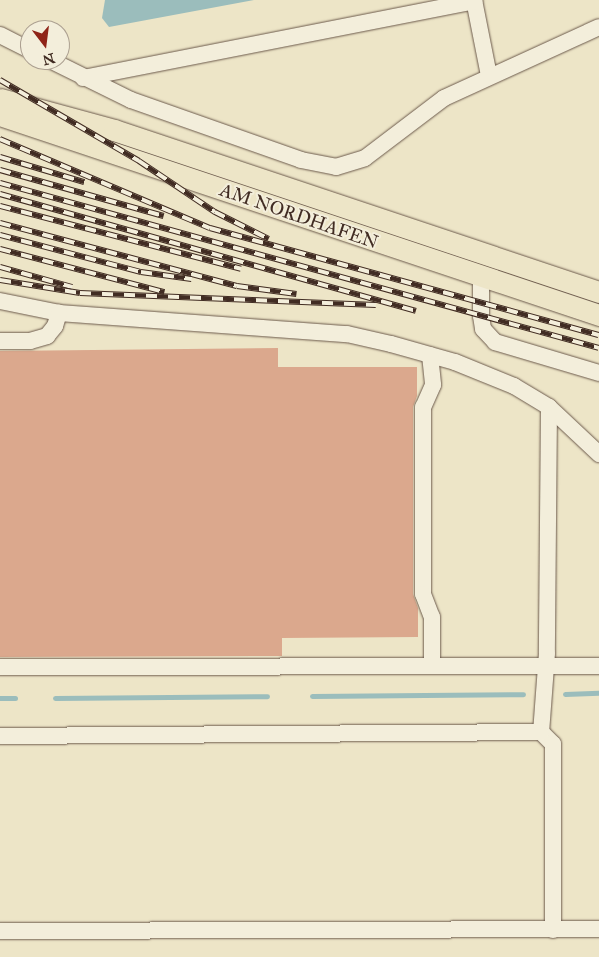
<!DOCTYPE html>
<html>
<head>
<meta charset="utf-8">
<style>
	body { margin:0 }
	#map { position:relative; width:599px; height:957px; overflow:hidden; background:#ede5c7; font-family:"IM FELL Great Primer",serif }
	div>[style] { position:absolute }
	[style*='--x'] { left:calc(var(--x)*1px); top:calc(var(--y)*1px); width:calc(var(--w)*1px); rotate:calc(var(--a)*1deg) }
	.water>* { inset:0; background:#9bbdbc }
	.stream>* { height:5px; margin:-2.5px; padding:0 2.5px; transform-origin:2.5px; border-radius:2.5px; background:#9bbdbc }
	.building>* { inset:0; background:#dba88d }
	.roads { filter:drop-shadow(0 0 1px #6c5a4c) drop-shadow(0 0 1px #6c5a4c) }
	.minor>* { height:16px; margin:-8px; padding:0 8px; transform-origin:8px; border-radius:8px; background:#f3eedb }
	.major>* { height:21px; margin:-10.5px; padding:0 10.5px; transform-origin:10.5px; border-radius:10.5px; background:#ede5c7 }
	.rail>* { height:5.5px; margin-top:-2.75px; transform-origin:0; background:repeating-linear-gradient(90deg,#f3eedb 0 11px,#412c23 0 22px); box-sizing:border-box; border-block:1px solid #412c23 }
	span { translate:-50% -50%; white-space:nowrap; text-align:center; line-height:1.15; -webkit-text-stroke:4px #f3eedb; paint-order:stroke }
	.street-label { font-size:19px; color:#412c23 }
	.north { position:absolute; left:20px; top:20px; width:50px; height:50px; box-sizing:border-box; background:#f3eedb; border:1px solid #aca091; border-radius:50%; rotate:165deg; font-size:14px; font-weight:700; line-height:20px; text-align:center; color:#412c23 }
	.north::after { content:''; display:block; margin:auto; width:18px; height:22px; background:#8f2418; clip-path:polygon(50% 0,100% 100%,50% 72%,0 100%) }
</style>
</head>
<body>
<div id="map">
	<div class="water">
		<i style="clip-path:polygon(105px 0,254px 0,109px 27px,102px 18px)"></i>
	</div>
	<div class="stream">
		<i style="--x:565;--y:694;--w:34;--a:-2"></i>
		<i style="--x:312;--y:696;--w:211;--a:-0.5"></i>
		<i style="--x:0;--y:698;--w:15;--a:0"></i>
		<i style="--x:55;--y:698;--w:212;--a:-0.5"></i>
	</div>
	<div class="building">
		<i style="clip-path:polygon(278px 348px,278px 367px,417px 367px,417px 396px,413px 407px,413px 594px,418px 608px,418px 637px,282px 638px,282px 656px,0 657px,0 351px)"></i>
	</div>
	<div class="roads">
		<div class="minor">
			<i style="--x:474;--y:0;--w:77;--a:78.8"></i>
			<i style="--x:0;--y:35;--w:34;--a:27"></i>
			<i style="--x:50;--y:60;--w:90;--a:26.3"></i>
			<i style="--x:131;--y:100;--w:180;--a:19.4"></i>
			<i style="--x:301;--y:160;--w:36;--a:11"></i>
			<i style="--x:336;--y:167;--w:30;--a:-17"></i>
			<i style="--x:365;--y:158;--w:99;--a:-37.2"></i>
			<i style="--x:444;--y:98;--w:170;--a:-24.6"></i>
			<i style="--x:83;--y:78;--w:399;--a:-11.1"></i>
			<i style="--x:481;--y:277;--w:39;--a:90"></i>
			<i style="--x:481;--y:316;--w:13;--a:81"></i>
			<i style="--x:483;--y:329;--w:18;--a:47"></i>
			<i style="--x:495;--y:342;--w:109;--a:16.6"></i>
			<i style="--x:0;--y:301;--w:60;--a:11.5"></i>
			<i style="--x:59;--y:313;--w:289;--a:4.2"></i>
			<i style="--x:347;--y:334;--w:45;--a:12.8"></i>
			<i style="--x:391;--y:344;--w:66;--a:15.7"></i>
			<i style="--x:455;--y:362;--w:64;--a:22.1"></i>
			<i style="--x:514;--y:386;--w:41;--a:31"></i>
			<i style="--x:549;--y:407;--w:69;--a:43.2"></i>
			<i style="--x:0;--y:341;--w:30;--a:0"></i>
			<i style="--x:30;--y:341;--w:18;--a:-16"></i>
			<i style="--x:47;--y:336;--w:13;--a:-51"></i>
			<i style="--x:55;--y:326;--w:14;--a:-73"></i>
			<i style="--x:430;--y:355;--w:30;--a:84"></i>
			<i style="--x:433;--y:385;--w:24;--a:114"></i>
			<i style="--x:423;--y:407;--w:187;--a:90"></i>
			<i style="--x:423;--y:594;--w:25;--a:69"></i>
			<i style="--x:432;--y:617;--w:49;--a:90"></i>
			<i style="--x:549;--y:407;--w:246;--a:90.5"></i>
			<i style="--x:547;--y:653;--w:79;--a:94.3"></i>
			<i style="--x:541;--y:732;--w:17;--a:45"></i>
			<i style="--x:553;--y:744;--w:186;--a:90"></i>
			<i style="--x:0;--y:667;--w:599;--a:-0.1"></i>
			<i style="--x:0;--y:736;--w:541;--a:-0.42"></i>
			<i style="--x:0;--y:931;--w:599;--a:-0.19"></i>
		</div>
		<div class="major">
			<i style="--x:0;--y:99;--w:118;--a:15.2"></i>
			<i style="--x:114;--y:130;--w:511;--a:18.47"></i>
			<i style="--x:0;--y:115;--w:632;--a:18.46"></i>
		</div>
	</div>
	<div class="rail">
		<i style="--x:0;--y:80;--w:161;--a:30.2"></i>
		<i style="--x:139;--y:161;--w:92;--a:33.9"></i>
		<i style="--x:215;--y:212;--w:60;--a:26.6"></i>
		<i style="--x:0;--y:139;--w:228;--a:23"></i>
		<i style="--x:210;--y:228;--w:403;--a:15.4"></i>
		<i style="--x:0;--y:157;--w:88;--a:16.6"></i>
		<i style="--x:0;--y:170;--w:170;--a:15.7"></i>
		<i style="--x:0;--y:183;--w:621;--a:15.4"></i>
		<i style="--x:0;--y:194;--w:432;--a:15.7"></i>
		<i style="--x:0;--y:206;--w:249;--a:14.6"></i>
		<i style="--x:0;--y:223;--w:245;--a:14.9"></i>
		<i style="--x:237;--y:286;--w:60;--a:7.7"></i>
		<i style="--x:0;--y:235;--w:146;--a:14.7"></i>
		<i style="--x:141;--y:272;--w:51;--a:7.8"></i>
		<i style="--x:0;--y:249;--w:170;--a:14.7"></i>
		<i style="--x:0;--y:267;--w:75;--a:15.5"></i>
		<i style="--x:0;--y:280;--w:81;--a:9.2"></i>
		<i style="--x:80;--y:293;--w:296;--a:2.3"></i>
	</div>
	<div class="street-label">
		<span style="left:299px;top:216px;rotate:19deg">AM NORDHAFEN</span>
	</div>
	<div class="north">N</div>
</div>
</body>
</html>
